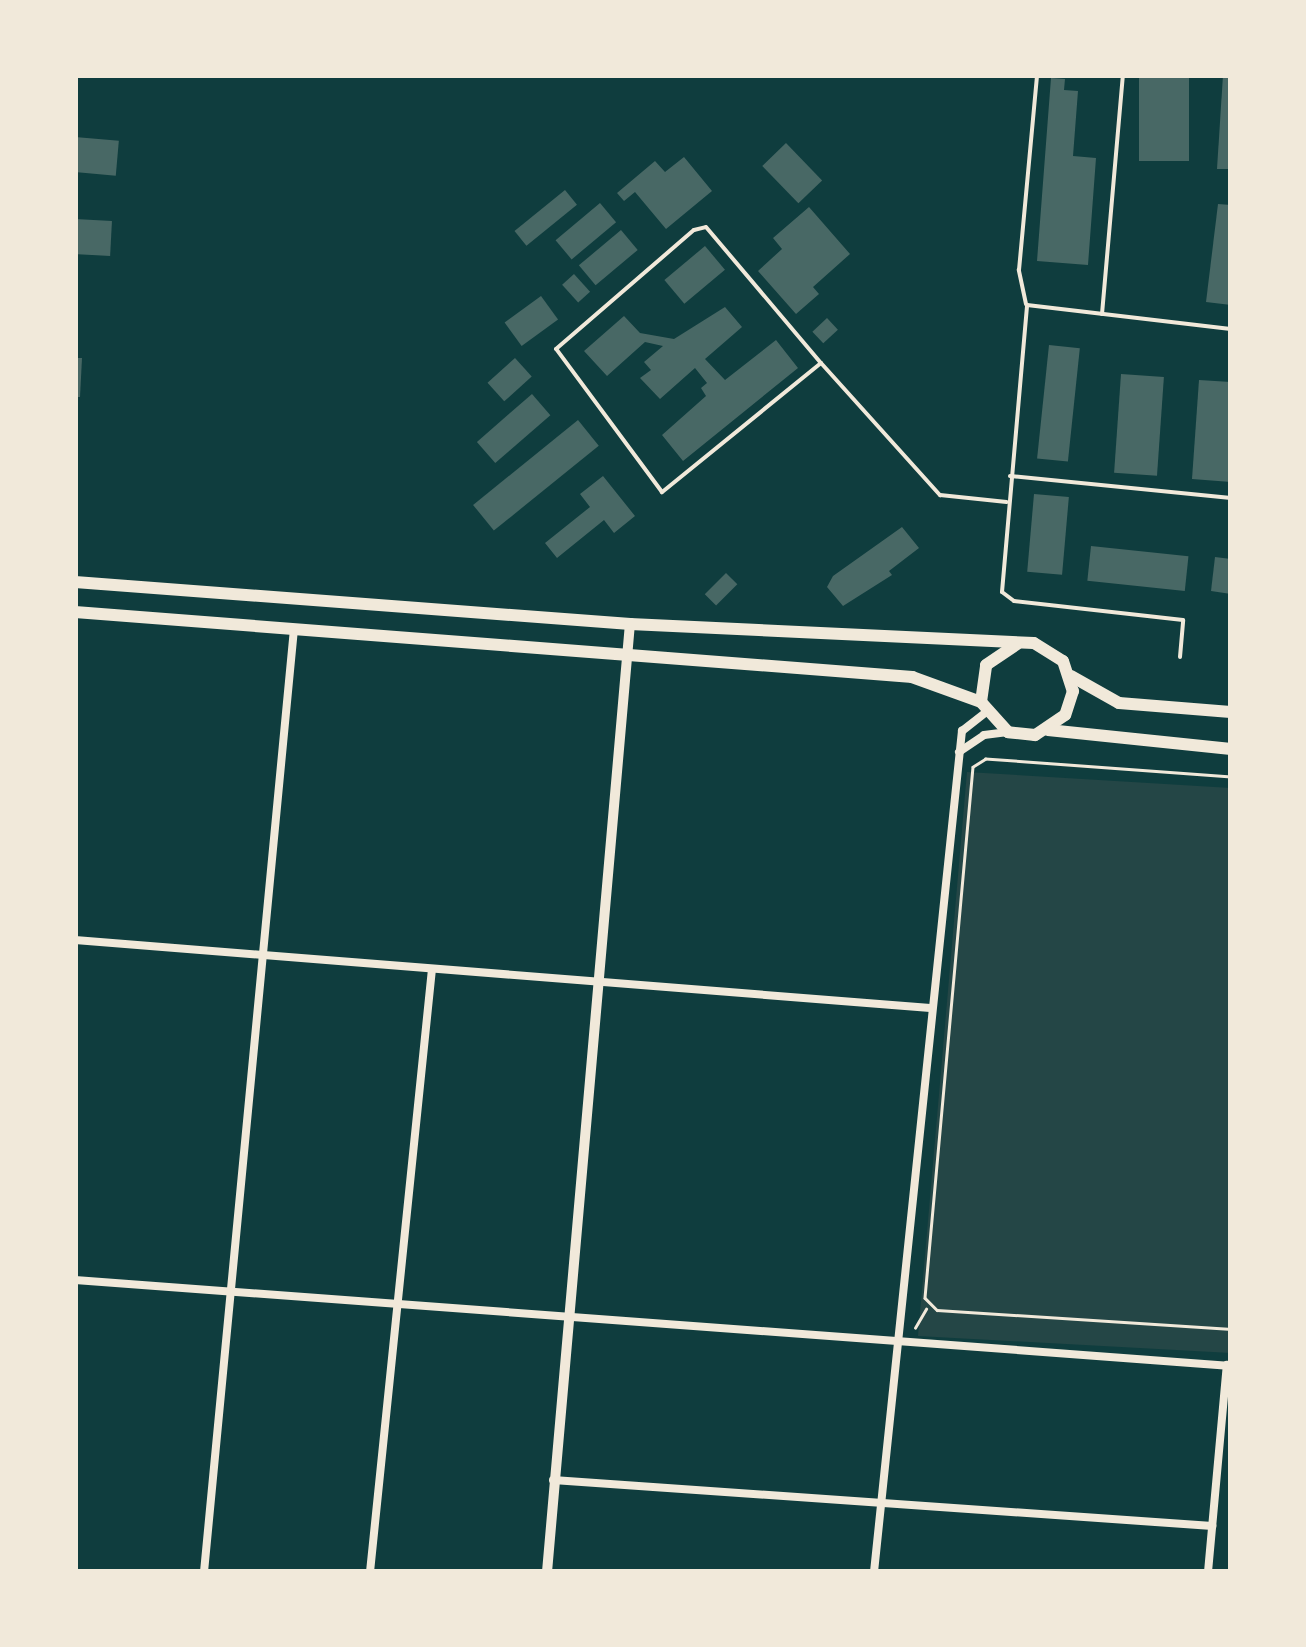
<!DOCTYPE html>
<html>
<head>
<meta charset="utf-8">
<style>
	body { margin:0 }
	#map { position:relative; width:1306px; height:1647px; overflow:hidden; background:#0f3d3e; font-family:Karla,sans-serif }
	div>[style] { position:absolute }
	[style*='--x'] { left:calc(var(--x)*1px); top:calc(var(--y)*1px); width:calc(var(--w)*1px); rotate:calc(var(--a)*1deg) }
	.green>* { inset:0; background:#244646 }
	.building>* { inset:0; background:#486865; transform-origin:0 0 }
	.path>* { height:2.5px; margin:-1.25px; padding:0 1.25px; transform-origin:1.25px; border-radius:1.25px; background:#f1e9da }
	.service>* { height:4px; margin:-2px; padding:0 2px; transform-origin:2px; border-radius:2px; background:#f1e9da }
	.minor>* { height:8px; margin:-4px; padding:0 4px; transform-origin:4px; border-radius:4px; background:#f1e9da }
	.tertiary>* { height:10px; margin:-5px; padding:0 5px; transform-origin:5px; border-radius:5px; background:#f1e9da }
	.primary>* { height:12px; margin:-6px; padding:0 6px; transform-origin:6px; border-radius:6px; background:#f1e9da }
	span { translate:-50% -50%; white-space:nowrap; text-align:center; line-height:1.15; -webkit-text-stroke:8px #f1e9da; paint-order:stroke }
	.frame { position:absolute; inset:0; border:78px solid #f1e9da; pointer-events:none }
</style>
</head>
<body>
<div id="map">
	<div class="green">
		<i style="clip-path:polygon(967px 772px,1231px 788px,1231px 1353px,918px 1336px)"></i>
	</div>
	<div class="building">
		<i style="left:1139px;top:75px;width:50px;height:86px"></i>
		<i style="clip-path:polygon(1223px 75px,1231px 75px,1231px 169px,1217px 169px)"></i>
		<i style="clip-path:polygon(1051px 78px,1065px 79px,1064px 90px,1078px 91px,1073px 156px,1096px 158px,1088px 265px,1037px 261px)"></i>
		<i style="left:75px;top:137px;width:44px;height:35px;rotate:5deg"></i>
		<i style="left:786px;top:143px;width:52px;height:33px;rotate:46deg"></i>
		<i style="clip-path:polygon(684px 157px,712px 191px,666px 229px,635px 192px,624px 201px,617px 193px,655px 161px,665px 172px)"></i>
		<i style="left:565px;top:190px;width:19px;height:65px;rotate:51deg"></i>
		<i style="left:600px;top:203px;width:25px;height:58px;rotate:50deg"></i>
		<i style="clip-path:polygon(1218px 204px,1231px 205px,1231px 305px,1206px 302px)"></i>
		<i style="clip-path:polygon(809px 207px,850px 254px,813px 287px,819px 294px,796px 314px,758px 271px,782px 249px,773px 238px)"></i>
		<i style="left:75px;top:219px;width:37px;height:35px;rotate:3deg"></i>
		<i style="left:621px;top:230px;width:26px;height:55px;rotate:50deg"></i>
		<i style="left:705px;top:246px;width:31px;height:53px;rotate:50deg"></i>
		<i style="left:574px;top:274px;width:24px;height:16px;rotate:48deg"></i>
		<i style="left:541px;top:296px;width:29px;height:45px;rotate:54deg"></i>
		<i style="clip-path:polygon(725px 307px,742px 327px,705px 359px,725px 380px,776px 340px,798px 368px,683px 461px,662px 435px,706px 396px,701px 388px,707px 383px,695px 368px,660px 399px,640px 378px,651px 370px,644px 362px,663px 346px,645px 342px,607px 376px,584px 351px,624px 316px,640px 333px,674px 339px)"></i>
		<i style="left:827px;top:318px;width:16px;height:20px;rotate:47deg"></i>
		<i style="left:1049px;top:345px;width:31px;height:114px;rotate:6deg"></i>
		<i style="clip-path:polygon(75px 358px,82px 358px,80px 397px,75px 397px)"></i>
		<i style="left:515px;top:358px;width:25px;height:37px;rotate:48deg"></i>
		<i style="left:1121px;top:374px;width:43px;height:99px;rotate:4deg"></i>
		<i style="clip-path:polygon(1199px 380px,1231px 382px,1231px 482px,1192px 479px)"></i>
		<i style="left:532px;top:394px;width:28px;height:73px;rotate:49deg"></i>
		<i style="left:578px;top:420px;width:33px;height:135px;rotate:51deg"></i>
		<i style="clip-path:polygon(603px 476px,635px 516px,614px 533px,604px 520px,557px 558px,545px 543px,590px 507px,580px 494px)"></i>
		<i style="left:1034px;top:494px;width:35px;height:78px;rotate:5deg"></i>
		<i style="clip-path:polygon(902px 527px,919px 548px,889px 571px,892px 575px,843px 606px,827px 587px,833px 576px)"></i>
		<i style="left:1091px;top:546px;width:98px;height:35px;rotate:6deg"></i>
		<i style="clip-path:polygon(1215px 557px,1231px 559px,1231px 594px,1211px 591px)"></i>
		<i style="left:726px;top:573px;width:16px;height:30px;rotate:45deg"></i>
	</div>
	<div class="path">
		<i style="--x:1231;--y:777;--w:246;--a:-175.8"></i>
		<i style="--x:986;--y:759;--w:15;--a:148"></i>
		<i style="--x:973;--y:767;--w:533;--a:95.17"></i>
		<i style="--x:925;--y:1298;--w:17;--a:45"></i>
		<i style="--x:937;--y:1310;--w:295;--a:3.7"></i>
		<i style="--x:915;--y:1328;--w:22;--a:-60"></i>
	</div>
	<div class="service">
		<i style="--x:706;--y:227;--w:178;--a:49.8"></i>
		<i style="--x:821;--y:363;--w:205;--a:140.9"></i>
		<i style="--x:662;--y:492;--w:178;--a:-126.5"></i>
		<i style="--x:556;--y:349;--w:182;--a:-40.8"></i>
		<i style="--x:694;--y:230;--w:12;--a:-14"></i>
		<i style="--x:1026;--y:304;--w:35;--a:-102"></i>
		<i style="--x:1019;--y:270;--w:196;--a:-84.7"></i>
		<i style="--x:1102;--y:314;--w:240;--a:-85"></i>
		<i style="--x:821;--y:363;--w:178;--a:48"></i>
		<i style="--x:940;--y:495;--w:67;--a:6"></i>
		<i style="--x:1010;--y:476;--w:222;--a:5.7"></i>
		<i style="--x:1180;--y:657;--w:37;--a:-85"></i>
		<i style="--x:1183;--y:620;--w:170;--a:-173.6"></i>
		<i style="--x:1014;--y:601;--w:15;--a:-143"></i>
		<i style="--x:1002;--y:592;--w:288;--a:-85"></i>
		<i style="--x:1027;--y:305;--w:205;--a:6.7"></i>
	</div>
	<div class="minor">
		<i style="--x:959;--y:752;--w:30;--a:-34"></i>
		<i style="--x:984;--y:735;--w:24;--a:-7"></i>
		<i style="--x:75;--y:940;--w:858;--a:4.55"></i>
		<i style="--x:75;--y:1280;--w:1159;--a:4.25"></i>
		<i style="--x:553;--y:1480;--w:661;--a:3.99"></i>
		<i style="--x:204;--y:1572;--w:948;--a:-84.55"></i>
		<i style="--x:370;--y:1572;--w:606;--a:-84.13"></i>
		<i style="--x:874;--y:1572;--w:846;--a:-84.03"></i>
		<i style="--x:962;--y:731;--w:31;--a:-38"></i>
		<i style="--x:1208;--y:1572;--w:208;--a:-84.8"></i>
	</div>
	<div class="tertiary">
		<i style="--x:547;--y:1572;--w:952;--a:-85"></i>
	</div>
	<div class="primary">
		<i style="--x:75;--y:582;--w:557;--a:4.33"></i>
		<i style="--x:630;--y:624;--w:404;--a:2.7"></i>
		<i style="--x:1034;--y:643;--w:34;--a:32"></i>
		<i style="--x:1063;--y:661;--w:32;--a:72"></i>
		<i style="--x:1073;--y:691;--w:25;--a:108"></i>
		<i style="--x:1065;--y:715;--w:36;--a:146"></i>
		<i style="--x:1035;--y:735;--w:27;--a:-174"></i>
		<i style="--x:1008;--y:732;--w:40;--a:-132"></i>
		<i style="--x:981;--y:702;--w:37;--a:-82"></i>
		<i style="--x:986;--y:665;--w:37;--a:-34"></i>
		<i style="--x:75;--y:612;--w:840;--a:4.44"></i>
		<i style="--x:912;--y:677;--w:73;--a:19.9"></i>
		<i style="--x:1071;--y:676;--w:55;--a:29.4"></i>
		<i style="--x:1119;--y:703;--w:112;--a:4.6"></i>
		<i style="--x:1048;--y:730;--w:184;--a:5.9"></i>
	</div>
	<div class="frame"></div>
</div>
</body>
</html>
